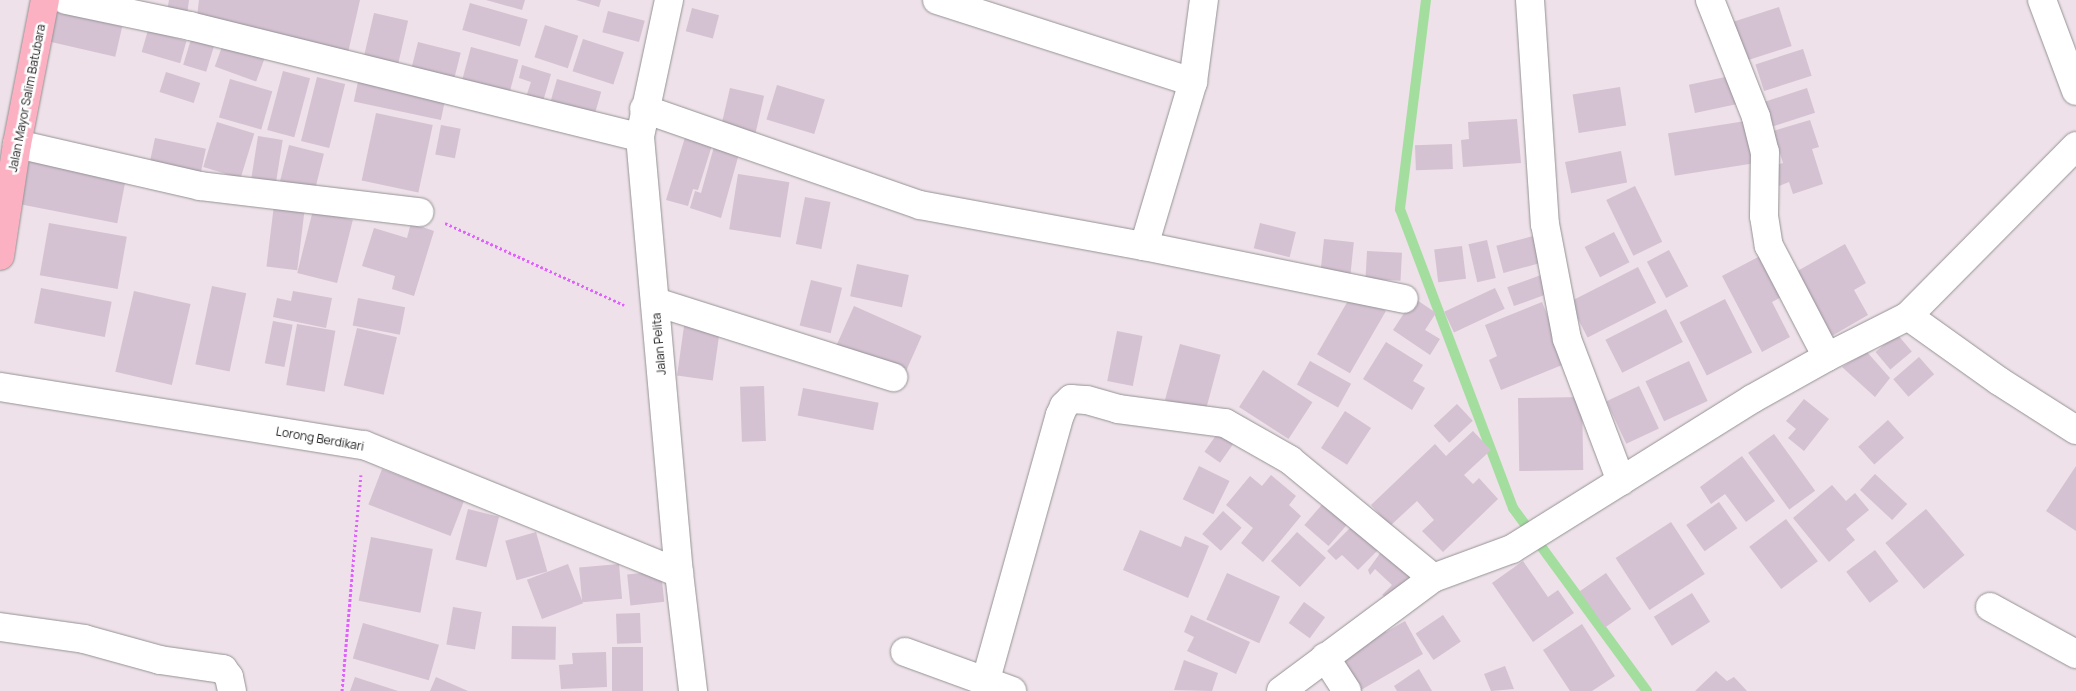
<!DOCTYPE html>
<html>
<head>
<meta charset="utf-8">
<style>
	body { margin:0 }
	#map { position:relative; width:2076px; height:691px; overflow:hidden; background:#eee1e9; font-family:Manrope,sans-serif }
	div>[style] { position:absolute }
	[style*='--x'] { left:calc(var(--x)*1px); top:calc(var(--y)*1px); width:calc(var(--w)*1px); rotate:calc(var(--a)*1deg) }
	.stream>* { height:10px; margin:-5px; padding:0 5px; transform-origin:5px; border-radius:5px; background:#a3de9f }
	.building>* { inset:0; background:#d4c1d2; transform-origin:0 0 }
	.path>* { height:3px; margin-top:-1.5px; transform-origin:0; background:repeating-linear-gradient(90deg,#e161ff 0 2.5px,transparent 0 5px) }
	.roads { filter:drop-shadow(0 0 1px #939393) drop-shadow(0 0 1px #939393) }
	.street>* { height:28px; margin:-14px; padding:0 14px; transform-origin:14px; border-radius:14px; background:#fff }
	.secondary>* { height:28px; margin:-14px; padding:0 14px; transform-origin:14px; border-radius:14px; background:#fcb1c3 }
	span { translate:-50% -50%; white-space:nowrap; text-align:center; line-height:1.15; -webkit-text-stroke:5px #fff; paint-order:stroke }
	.street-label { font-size:12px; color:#1c1c1c }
</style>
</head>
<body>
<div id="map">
	<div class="stream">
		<i style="--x:1426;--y:0;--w:211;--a:97.1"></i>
		<i style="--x:1400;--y:209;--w:320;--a:69.3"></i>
		<i style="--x:1513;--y:508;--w:227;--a:53.8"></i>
	</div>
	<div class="building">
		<i style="clip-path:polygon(169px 0,189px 0,187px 15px,167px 11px)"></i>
		<i style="clip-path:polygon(199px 0,360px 0,347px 57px,196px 25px)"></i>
		<i style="clip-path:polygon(486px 0,525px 0,522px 10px)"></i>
		<i style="clip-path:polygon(576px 0,601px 0,599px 7px)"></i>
		<i style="left:470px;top:3px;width:60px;height:28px;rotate:16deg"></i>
		<i style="left:1779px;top:7px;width:41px;height:52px;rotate:72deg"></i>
		<i style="left:692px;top:8px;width:28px;height:24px;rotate:15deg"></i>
		<i style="left:55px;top:11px;width:69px;height:31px;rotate:13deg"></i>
		<i style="left:608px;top:11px;width:38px;height:22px;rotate:15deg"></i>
		<i style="left:374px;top:13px;width:35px;height:46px;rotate:13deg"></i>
		<i style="left:545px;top:25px;width:35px;height:34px;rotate:18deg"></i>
		<i style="left:148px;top:30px;width:40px;height:23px;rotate:16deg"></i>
		<i style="left:192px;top:36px;width:24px;height:30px;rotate:17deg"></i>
		<i style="left:583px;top:39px;width:43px;height:34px;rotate:18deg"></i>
		<i style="left:418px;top:42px;width:44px;height:34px;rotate:14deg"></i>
		<i style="left:223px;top:44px;width:44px;height:24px;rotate:20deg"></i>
		<i style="left:471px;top:47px;width:49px;height:38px;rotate:15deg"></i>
		<i style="left:1803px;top:49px;width:28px;height:50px;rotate:72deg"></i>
		<i style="clip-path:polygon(522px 65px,551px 74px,542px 105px,525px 100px,531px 82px,519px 78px)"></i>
		<i style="left:283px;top:71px;width:28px;height:61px;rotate:15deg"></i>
		<i style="left:166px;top:72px;width:36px;height:21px;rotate:18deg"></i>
		<i style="left:1730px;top:76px;width:29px;height:42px;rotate:78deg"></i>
		<i style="left:317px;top:77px;width:29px;height:66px;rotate:14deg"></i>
		<i style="left:359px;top:77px;width:89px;height:25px;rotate:12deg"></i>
		<i style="left:230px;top:79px;width:44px;height:40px;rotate:16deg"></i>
		<i style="left:557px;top:79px;width:46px;height:29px;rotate:16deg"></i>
		<i style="left:777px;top:85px;width:50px;height:36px;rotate:17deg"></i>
		<i style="left:1620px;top:87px;width:39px;height:48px;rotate:81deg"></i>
		<i style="left:730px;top:88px;width:35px;height:44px;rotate:13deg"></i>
		<i style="left:1807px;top:88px;width:26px;height:46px;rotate:72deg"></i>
		<i style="left:376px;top:113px;width:58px;height:69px;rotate:12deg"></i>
		<i style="clip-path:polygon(1517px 119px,1521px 163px,1463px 167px,1461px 140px,1469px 139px,1468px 122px)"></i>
		<i style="left:1752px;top:120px;width:43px;height:85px;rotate:81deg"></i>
		<i style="clip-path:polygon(1810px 120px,1819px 147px,1812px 149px,1823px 184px,1793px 194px,1789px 182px,1779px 186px,1773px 166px,1783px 163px,1773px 131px)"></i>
		<i style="left:217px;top:122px;width:39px;height:47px;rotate:17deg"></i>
		<i style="left:441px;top:125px;width:20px;height:30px;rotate:11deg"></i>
		<i style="clip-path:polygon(686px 134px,713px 142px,698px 190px,693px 189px,688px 206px,666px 200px)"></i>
		<i style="left:258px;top:136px;width:25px;height:42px;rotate:9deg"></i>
		<i style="clip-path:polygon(717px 136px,742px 143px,721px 218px,690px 208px,695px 191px,701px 193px)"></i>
		<i style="left:155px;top:138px;width:52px;height:30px;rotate:12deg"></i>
		<i style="left:1452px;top:144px;width:25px;height:37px;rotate:88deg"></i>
		<i style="left:289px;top:145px;width:36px;height:37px;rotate:14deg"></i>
		<i style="left:1621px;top:151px;width:32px;height:57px;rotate:79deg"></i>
		<i style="left:29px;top:153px;width:100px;height:52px;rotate:11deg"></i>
		<i style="left:738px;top:174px;width:52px;height:56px;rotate:9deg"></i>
		<i style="left:1635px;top:186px;width:62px;height:32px;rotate:64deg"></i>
		<i style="left:805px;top:197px;width:26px;height:48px;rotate:11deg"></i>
		<i style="left:274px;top:205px;width:31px;height:62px;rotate:7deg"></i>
		<i style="left:313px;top:210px;width:41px;height:65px;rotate:14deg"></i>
		<i style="left:49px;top:223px;width:79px;height:53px;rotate:10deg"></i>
		<i style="clip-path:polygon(411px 223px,434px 231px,414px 296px,392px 289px,395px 276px,362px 266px,374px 228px,407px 238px)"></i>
		<i style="left:1260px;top:223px;width:37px;height:26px;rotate:14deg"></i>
		<i style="left:1614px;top:232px;width:34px;height:33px;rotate:63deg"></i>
		<i style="left:1533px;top:236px;width:28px;height:38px;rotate:75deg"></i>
		<i style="left:1324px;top:239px;width:30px;height:36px;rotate:6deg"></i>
		<i style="left:1487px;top:240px;width:39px;height:19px;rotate:77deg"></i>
		<i style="clip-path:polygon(1845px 244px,1866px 283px,1854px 290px,1868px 315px,1830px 337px,1794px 273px)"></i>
		<i style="left:1462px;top:246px;width:33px;height:28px;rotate:83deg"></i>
		<i style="left:1669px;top:250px;width:41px;height:25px;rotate:62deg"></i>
		<i style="left:1367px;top:251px;width:35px;height:28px;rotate:3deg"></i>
		<i style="clip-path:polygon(1762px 255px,1783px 296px,1772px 302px,1790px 337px,1762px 352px,1722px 276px)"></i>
		<i style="left:857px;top:264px;width:53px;height:33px;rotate:12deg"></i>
		<i style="left:1638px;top:267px;width:40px;height:77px;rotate:63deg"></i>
		<i style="left:1541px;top:275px;width:20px;height:36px;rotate:70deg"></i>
		<i style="left:811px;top:280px;width:32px;height:47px;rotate:14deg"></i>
		<i style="left:212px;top:286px;width:35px;height:80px;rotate:12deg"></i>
		<i style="left:41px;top:288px;width:72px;height:36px;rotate:11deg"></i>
		<i style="left:1495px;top:288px;width:23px;height:56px;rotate:65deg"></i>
		<i style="left:134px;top:291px;width:58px;height:83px;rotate:13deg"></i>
		<i style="clip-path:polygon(293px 291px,332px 298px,326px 328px,273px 317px,277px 298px,291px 301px)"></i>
		<i style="left:1353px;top:292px;width:38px;height:72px;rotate:30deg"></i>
		<i style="left:358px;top:298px;width:48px;height:28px;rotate:11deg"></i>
		<i style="clip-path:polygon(1414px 298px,1436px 313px,1425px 330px,1440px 339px,1430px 355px,1393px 330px)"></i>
		<i style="left:1725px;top:299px;width:60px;height:51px;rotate:63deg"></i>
		<i style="clip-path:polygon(1542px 302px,1567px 363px,1501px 390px,1489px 360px,1497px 356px,1485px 325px)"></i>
		<i style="left:854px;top:306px;width:74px;height:50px;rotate:24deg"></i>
		<i style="left:1666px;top:309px;width:37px;height:68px;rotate:63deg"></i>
		<i style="left:686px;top:312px;width:36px;height:64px;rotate:8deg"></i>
		<i style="left:273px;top:321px;width:20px;height:43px;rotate:11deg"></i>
		<i style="left:297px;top:324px;width:39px;height:62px;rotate:10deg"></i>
		<i style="left:357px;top:328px;width:41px;height:59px;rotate:13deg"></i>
		<i style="left:1117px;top:331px;width:26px;height:51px;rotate:11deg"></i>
		<i style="left:1897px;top:334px;width:23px;height:28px;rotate:50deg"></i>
		<i style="clip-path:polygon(1386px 342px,1423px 365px,1413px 381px,1425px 388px,1412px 410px,1363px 379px)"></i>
		<i style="left:1180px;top:344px;width:42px;height:58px;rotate:15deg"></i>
		<i style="clip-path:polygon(1867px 352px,1890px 378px,1875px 397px,1842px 367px)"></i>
		<i style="left:1919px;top:357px;width:23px;height:34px;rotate:49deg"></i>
		<i style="left:1310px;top:361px;width:47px;height:27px;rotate:29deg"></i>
		<i style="left:1689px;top:361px;width:44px;height:48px;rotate:65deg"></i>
		<i style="left:1263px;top:370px;width:59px;height:44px;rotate:33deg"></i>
		<i style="left:764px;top:386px;width:55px;height:24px;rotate:88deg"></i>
		<i style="left:1639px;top:386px;width:47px;height:36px;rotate:65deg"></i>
		<i style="left:803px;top:388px;width:77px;height:28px;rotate:11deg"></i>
		<i style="left:1582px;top:397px;width:73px;height:64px;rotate:89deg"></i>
		<i style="clip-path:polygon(1804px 399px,1829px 419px,1804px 451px,1788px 438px,1796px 429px,1786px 421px)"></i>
		<i style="left:1457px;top:404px;width:23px;height:32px;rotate:47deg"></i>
		<i style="left:1345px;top:411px;width:31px;height:44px;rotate:33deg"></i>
		<i style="left:1888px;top:420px;width:24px;height:40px;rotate:48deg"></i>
		<i style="left:1224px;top:424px;width:19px;height:34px;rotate:35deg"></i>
		<i style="clip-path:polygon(1473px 431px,1491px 450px,1464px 475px,1473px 484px,1479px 478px,1498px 499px,1443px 552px,1422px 531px,1434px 520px,1417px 501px,1390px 526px,1371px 505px,1435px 444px,1446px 456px)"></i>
		<i style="left:1774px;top:434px;width:70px;height:32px;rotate:54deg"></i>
		<i style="clip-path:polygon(1742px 456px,1775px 501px,1746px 522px,1725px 494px,1711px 504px,1700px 487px)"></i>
		<i style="left:1199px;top:466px;width:34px;height:37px;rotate:26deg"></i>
		<i style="clip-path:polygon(2076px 466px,2076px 531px,2046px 511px)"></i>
		<i style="left:382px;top:469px;width:88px;height:38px;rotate:21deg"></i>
		<i style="left:1875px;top:474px;width:44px;height:22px;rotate:43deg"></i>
		<i style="clip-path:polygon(1271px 475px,1296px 496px,1289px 505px,1301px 516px,1263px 562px,1241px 543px,1253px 528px,1226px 505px,1250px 476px,1262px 486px)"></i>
		<i style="clip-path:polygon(1832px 485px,1846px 501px,1855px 493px,1869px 510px,1846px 529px,1855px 540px,1829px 562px,1793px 518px)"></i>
		<i style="left:1326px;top:500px;width:32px;height:33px;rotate:41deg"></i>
		<i style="left:1719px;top:502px;width:32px;height:40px;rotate:55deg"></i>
		<i style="left:468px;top:509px;width:32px;height:52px;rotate:14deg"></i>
		<i style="left:1926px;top:509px;width:60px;height:53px;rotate:50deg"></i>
		<i style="left:1223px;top:511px;width:25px;height:31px;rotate:42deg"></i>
		<i style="left:1786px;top:519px;width:53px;height:46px;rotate:53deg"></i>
		<i style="clip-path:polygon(1356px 522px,1381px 547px,1358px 570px,1342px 555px,1336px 560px,1327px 551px)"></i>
		<i style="left:1671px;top:522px;width:62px;height:66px;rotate:57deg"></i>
		<i style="clip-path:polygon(1140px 530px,1181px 547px,1185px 536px,1209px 546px,1188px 598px,1123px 570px)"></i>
		<i style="left:536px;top:532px;width:41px;height:32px;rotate:74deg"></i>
		<i style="left:1297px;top:532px;width:39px;height:39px;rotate:42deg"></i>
		<i style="left:371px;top:537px;width:63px;height:65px;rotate:11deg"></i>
		<i style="clip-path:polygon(1386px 545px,1421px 573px,1386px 597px,1382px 595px,1392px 585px,1375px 569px,1370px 575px,1368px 570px)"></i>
		<i style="left:1875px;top:550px;width:39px;height:36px;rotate:53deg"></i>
		<i style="clip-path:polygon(1523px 561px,1548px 597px,1558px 590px,1574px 613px,1533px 642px,1492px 583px)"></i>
		<i style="left:568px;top:564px;width:42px;height:44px;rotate:69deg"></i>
		<i style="left:619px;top:564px;width:35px;height:40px;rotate:85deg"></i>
		<i style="left:661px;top:571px;width:31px;height:34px;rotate:84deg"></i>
		<i style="left:1227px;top:573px;width:58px;height:51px;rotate:24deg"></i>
		<i style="left:1606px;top:573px;width:44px;height:32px;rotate:55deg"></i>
		<i style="left:1692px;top:593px;width:34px;height:45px;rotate:58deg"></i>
		<i style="left:1304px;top:602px;width:26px;height:26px;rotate:36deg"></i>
		<i style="left:453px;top:607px;width:29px;height:38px;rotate:10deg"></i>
		<i style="left:640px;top:613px;width:30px;height:24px;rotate:88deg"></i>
		<i style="clip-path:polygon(1191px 615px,1250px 642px,1236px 674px,1187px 651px,1194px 637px,1184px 632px)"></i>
		<i style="left:1443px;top:615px;width:32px;height:33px;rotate:56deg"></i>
		<i style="clip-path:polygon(1405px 621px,1423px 654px,1361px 690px,1342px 658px,1384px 628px,1386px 632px)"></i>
		<i style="left:363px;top:623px;width:79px;height:37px;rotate:16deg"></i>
		<i style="clip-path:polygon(1582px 624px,1615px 676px,1592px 691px,1570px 691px,1543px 650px)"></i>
		<i style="left:512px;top:626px;width:44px;height:33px;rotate:1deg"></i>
		<i style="left:612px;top:647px;width:31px;height:44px"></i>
		<i style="clip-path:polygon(606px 652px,607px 687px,561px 689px,559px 665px,573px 664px,572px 653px)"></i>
		<i style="clip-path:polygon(1184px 660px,1218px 673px,1212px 691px,1174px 690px)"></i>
		<i style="clip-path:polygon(1505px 666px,1514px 689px,1491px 691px,1484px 674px)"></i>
		<i style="clip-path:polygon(1419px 669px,1432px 691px,1397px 691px,1394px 686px)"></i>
		<i style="clip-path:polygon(1716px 671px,1727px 681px,1734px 677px,1747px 691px,1695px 691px)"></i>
		<i style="clip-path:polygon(355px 677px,398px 691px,350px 691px)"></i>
		<i style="clip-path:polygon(436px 677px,468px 691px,430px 691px)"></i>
	</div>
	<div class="path">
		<i style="--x:445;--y:223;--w:197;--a:24.6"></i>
		<i style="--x:342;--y:691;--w:217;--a:-85"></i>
	</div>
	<div class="roads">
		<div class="street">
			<i style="--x:66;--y:0;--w:127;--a:11.8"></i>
			<i style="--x:190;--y:26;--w:463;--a:13.9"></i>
			<i style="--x:669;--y:0;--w:140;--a:102"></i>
			<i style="--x:640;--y:137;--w:438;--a:84.9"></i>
			<i style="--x:679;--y:573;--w:119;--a:83.2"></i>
			<i style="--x:937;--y:0;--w:269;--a:17.8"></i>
			<i style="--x:1530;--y:0;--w:225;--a:86.2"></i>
			<i style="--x:1545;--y:224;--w:117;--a:79.2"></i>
			<i style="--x:1567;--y:339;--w:152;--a:69.2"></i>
			<i style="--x:1710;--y:0;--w:126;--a:68.5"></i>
			<i style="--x:1756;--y:117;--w:36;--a:76"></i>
			<i style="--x:1765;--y:152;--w:64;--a:90.9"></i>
			<i style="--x:1764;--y:216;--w:30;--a:81"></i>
			<i style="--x:1769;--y:246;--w:125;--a:62.4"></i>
			<i style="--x:2042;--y:0;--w:97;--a:69.5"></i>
			<i style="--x:644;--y:109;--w:292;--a:19.2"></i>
			<i style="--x:920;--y:205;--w:228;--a:10.4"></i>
			<i style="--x:1144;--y:246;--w:265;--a:11.5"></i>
			<i style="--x:17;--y:144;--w:188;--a:12.9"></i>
			<i style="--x:200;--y:186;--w:221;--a:6.8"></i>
			<i style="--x:1144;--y:246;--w:171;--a:-73.4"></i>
			<i style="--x:1193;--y:82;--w:83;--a:-82.4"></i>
			<i style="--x:656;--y:302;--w:249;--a:17.6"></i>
			<i style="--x:1908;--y:316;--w:112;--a:35.5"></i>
			<i style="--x:1999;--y:381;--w:91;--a:32.5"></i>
			<i style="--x:0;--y:387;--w:369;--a:9.1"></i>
			<i style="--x:364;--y:445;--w:340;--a:22.1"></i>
			<i style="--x:1990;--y:607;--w:98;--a:28.7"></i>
			<i style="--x:0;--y:627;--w:85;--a:8.1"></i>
			<i style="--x:84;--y:639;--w:79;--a:15.4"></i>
			<i style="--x:160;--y:660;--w:64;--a:8.1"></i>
			<i style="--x:223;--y:669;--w:10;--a:53"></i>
			<i style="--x:229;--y:677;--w:14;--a:78"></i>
			<i style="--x:905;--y:652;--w:114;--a:20"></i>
			<i style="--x:1325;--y:657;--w:40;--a:57.1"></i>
			<i style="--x:985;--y:683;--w:278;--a:-74.4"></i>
			<i style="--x:1060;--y:415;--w:10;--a:-66"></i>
			<i style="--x:1064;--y:406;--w:10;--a:-45"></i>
			<i style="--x:1071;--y:399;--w:16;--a:4"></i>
			<i style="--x:1087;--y:400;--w:32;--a:16"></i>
			<i style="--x:1118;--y:409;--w:108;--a:7.5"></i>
			<i style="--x:1225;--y:423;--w:75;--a:29.6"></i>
			<i style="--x:1290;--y:460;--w:185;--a:39.5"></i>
			<i style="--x:1281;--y:691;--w:189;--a:-36.6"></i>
			<i style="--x:1433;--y:578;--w:84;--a:-20.2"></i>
			<i style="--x:1512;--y:549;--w:283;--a:-32"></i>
			<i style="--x:1752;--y:399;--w:86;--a:-29.2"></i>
			<i style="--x:1827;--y:357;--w:91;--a:-26.8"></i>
			<i style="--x:1908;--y:316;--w:239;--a:-45.3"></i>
		</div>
		<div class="secondary">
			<i style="--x:0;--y:256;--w:113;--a:-81.4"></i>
			<i style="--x:17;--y:144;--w:147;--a:-79"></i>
		</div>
	</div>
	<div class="street-label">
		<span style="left:27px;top:98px;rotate:-79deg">Jalan Mayor Salim Batubara</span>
		<span style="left:659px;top:344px;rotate:-95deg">Jalan Pelita</span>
		<span style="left:320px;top:439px;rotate:10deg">Lorong Berdikari</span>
	</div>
</div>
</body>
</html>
